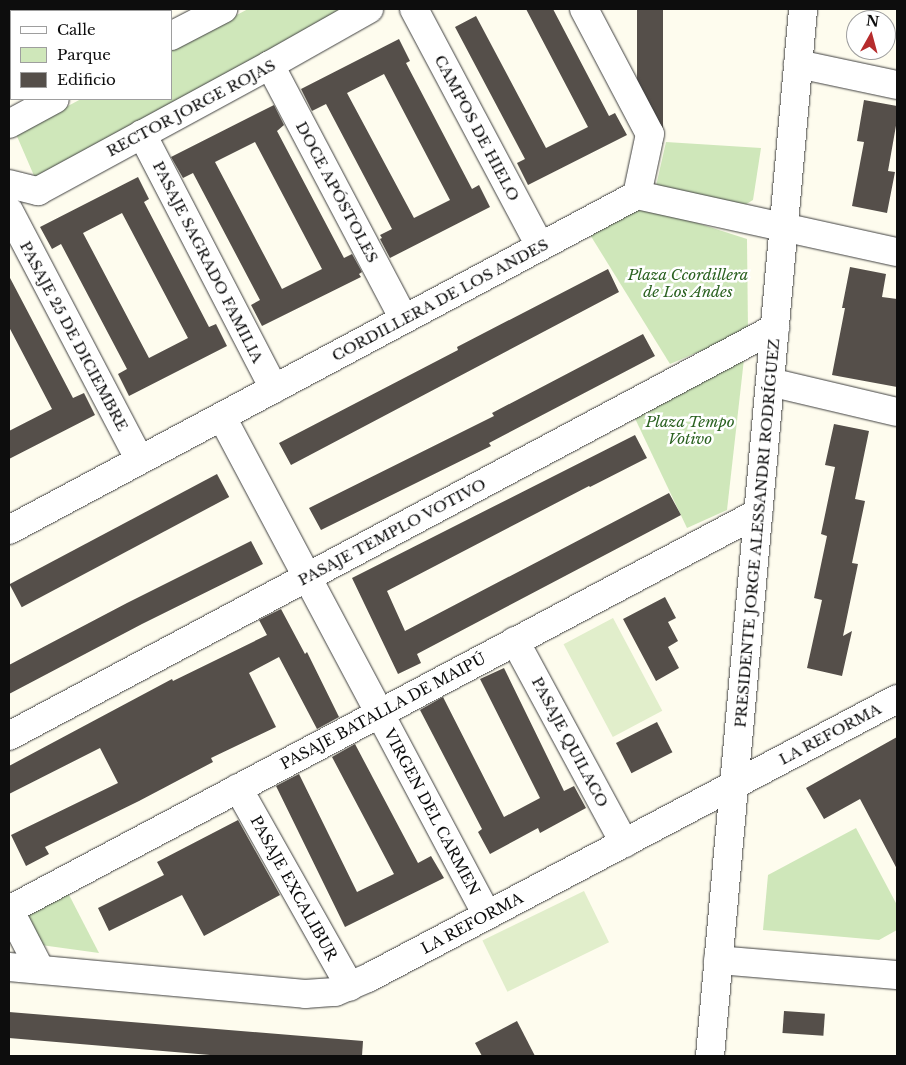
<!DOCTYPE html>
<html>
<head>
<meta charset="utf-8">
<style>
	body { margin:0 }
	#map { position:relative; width:906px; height:1065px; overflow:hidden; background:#fefcee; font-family:"Libre Baskerville",serif }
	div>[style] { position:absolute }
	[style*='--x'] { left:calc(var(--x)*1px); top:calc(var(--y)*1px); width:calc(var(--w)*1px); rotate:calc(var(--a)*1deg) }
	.green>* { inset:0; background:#cfe7ba }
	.pitch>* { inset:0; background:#e1eecb; transform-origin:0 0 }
	.building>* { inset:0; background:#554f4a; transform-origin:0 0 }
	.roads { filter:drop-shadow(0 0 1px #404040) drop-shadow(0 0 1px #404040) }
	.minor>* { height:28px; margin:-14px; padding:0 14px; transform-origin:14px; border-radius:14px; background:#fff }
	span { translate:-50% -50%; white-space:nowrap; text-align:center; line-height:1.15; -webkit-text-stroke:5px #fff; paint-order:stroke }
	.street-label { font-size:15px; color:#0d0d0d }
	.park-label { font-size:15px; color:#2b6221; font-style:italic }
	.frame { position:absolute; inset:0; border:10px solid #0d0d0d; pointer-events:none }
	.legend { position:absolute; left:10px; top:10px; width:162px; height:90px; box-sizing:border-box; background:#fff; border:1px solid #9e9e9e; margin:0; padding:6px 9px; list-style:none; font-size:15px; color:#0d0d0d }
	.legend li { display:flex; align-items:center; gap:10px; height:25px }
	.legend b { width:25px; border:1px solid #9e9e9e }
	.north { position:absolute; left:846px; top:10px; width:50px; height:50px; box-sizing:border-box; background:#fff; border:1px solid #9e9e9e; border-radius:50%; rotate:7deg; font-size:14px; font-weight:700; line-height:20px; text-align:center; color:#0d0d0d }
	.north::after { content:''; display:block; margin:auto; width:18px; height:22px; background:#b62c2d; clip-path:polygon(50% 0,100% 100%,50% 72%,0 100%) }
</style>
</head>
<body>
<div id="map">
	<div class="green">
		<i style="clip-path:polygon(248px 9px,346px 9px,35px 178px,16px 134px,81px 99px,171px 99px,171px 50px)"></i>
		<i style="clip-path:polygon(666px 142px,761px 148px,753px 200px,743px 206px,656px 186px)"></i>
		<i style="clip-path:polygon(632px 202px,747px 239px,748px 331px,670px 364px,584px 225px)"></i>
		<i style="clip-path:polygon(745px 350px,727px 510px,687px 528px,631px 410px)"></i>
		<i style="clip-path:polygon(856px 828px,897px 905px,897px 930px,879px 940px,763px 930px,768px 875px)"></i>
		<i style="clip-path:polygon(67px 891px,99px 953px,41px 945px,22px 911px)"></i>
	</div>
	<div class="pitch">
		<i style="left:613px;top:618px;width:105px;height:56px;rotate:62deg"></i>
		<i style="left:584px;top:891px;width:57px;height:113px;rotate:64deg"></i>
	</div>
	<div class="building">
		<i style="clip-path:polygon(526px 9px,553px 9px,609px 116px,615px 113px,627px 135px,528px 185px,517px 163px,525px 159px,455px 27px,476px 16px,546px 148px,588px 127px)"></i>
		<i style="left:637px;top:9px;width:26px;height:135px"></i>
		<i style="clip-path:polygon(evenodd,399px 39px,410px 61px,406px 63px,472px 189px,479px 185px,490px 207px,390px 258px,380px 239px,382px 238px,380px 235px,392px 229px,326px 104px,312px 111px,301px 89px,399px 39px,384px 74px,450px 200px,414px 218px,347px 93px,384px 74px)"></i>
		<i style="clip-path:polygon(864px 100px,897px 106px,897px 120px,888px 171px,895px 172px,887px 213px,852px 206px,864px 142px,857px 141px)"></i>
		<i style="clip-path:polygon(evenodd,274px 105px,284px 125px,277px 131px,344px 258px,352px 254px,362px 272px,359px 274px,361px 277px,262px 326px,251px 305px,260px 300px,193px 173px,183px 178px,171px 157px,274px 105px,255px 142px,322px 269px,282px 289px,215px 162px,255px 142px)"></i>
		<i style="clip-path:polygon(evenodd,138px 177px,149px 199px,144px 202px,209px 327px,216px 324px,227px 346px,129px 396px,118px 374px,127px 369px,61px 244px,52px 249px,40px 227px,138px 177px,122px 213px,188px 338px,149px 358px,83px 233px,122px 213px)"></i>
		<i style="clip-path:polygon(850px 267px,886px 274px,882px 297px,897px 299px,897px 387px,832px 375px,845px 308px,842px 308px)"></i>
		<i style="clip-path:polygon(608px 269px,619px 292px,291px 465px,279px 443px,458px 350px,457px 347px)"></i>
		<i style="clip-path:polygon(9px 276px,73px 398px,84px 393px,95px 415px,9px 459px,9px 431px,52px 409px,9px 327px)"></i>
		<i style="clip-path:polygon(643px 334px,655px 356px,489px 443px,491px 446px,321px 530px,309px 508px,494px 416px,492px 413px)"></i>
		<i style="clip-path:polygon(834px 424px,869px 431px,855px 499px,865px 501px,852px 563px,858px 564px,843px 636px,852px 631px,842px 676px,807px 668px,822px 600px,814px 598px,827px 536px,821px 534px,835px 467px,825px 465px)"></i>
		<i style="clip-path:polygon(635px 435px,647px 458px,590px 487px,589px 486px,387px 591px,405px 631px,669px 493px,681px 515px,417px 654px,421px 663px,398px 674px,352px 578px)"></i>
		<i style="left:217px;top:474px;width:26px;height:235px;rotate:62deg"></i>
		<i style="clip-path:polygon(251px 541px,263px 564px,142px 624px,9px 694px,9px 665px,127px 603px)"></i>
		<i style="clip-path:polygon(665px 597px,676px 618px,668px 622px,678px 641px,668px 647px,679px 668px,656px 681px,623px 619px)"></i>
		<i style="clip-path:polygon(281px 609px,305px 654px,307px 652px,339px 717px,317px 729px,279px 657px,249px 673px,276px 727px,211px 758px,213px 762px,139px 801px,45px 847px,49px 854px,26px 866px,11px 835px,118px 783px,100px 748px,9px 794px,9px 766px,172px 679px,173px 681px,267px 635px,259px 620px)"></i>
		<i style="clip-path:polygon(504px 668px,564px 791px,574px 786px,586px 808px,540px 833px,538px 828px,490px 854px,478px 832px,482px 829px,420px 710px,443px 697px,504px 817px,540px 798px,480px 679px)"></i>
		<i style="left:657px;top:722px;width:34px;height:46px;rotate:63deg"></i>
		<i style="clip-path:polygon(897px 737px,897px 869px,860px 799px,824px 819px,806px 788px)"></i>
		<i style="clip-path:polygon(355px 744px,418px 863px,431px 856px,444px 878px,345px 927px,276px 786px,299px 774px,357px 892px,394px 874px,332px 757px)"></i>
		<i style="clip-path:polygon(238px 820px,280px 895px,204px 936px,182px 895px,109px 931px,98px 908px,164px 875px,157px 862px)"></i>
		<i style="left:784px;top:1011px;width:41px;height:22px;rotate:4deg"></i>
		<i style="clip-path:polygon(9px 1012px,363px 1041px,362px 1056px,222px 1056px,9px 1038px)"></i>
		<i style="clip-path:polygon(517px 1021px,535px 1056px,482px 1056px,475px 1043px)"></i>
	</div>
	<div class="roads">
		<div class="minor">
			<i style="--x:75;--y:9;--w:2;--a:63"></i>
			<i style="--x:414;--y:9;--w:268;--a:62"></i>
			<i style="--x:584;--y:9;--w:141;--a:62.2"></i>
			<i style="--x:650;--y:134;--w:62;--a:102"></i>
			<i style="--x:171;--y:36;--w:59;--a:-27.4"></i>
			<i style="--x:798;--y:64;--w:101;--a:12"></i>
			<i style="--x:270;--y:65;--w:287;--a:62.2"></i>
			<i style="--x:9;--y:124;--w:52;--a:-28.5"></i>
			<i style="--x:142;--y:134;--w:287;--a:62.6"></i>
			<i style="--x:9;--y:184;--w:30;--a:14"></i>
			<i style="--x:38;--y:191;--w:264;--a:-28.5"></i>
			<i style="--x:270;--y:65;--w:114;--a:-29.5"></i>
			<i style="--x:9;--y:211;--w:281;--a:62.3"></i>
			<i style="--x:770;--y:382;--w:130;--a:13.3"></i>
			<i style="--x:222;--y:417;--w:564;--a:61.98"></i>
			<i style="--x:9;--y:530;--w:712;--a:-28.08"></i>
			<i style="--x:637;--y:195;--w:266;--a:12.4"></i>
			<i style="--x:515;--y:641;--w:230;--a:61.6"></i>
			<i style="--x:9;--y:736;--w:868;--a:-28.04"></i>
			<i style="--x:238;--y:788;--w:228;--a:60.6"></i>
			<i style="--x:9;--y:909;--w:68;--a:62.7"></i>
			<i style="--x:9;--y:910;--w:848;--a:-27.93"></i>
			<i style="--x:718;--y:960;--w:180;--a:4.8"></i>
			<i style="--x:9;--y:967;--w:297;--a:5.2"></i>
			<i style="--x:305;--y:994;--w:30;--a:-4"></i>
			<i style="--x:335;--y:992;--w:36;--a:-23"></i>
			<i style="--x:368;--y:978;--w:598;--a:-27.81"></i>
			<i style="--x:710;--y:1056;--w:1051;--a:-84.92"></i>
		</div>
	</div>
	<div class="street-label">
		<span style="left:191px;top:108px;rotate:-28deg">RECTOR JORGE ROJAS</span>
		<span style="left:477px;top:128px;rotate:62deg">CAMPOS DE HIELO</span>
		<span style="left:337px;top:192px;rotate:62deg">DOCE APÓSTOLES</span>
		<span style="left:208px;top:262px;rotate:63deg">PASAJE SAGRADO FAMILIA</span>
		<span style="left:440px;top:300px;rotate:-28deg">CORDILLERA DE LOS ANDES</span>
		<span style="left:74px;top:336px;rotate:62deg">PASAJE 25 DE DICIEMBRE</span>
		<span style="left:392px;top:532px;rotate:-28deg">PASAJE TEMPLO VOTIVO</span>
		<span style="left:757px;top:533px;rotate:-85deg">PRESIDENTE JORGE ALESSANDRI RODRÍGUEZ</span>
		<span style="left:383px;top:711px;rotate:-28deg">PASAJE BATALLA DE MAIPÚ</span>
		<span style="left:830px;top:734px;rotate:-28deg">LA REFORMA</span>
		<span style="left:570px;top:742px;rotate:62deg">PASAJE QUILACO</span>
		<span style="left:432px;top:812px;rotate:62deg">VIRGEN DEL CARMEN</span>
		<span style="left:294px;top:888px;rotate:61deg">PASAJE EXCALIBUR</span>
		<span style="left:472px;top:923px;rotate:-28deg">LA REFORMA</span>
	</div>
	<div class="park-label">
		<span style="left:688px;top:283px">Plaza Ccordillera<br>de Los Andes</span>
		<span style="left:690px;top:430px">Plaza Tempo<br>Votivo</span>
	</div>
	<div class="frame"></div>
	<ul class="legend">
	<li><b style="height:6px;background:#fff"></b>Calle</li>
	<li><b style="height:14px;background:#cfe7ba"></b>Parque</li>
	<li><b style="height:14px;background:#554f4a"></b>Edificio</li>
	</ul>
	<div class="north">N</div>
</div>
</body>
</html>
